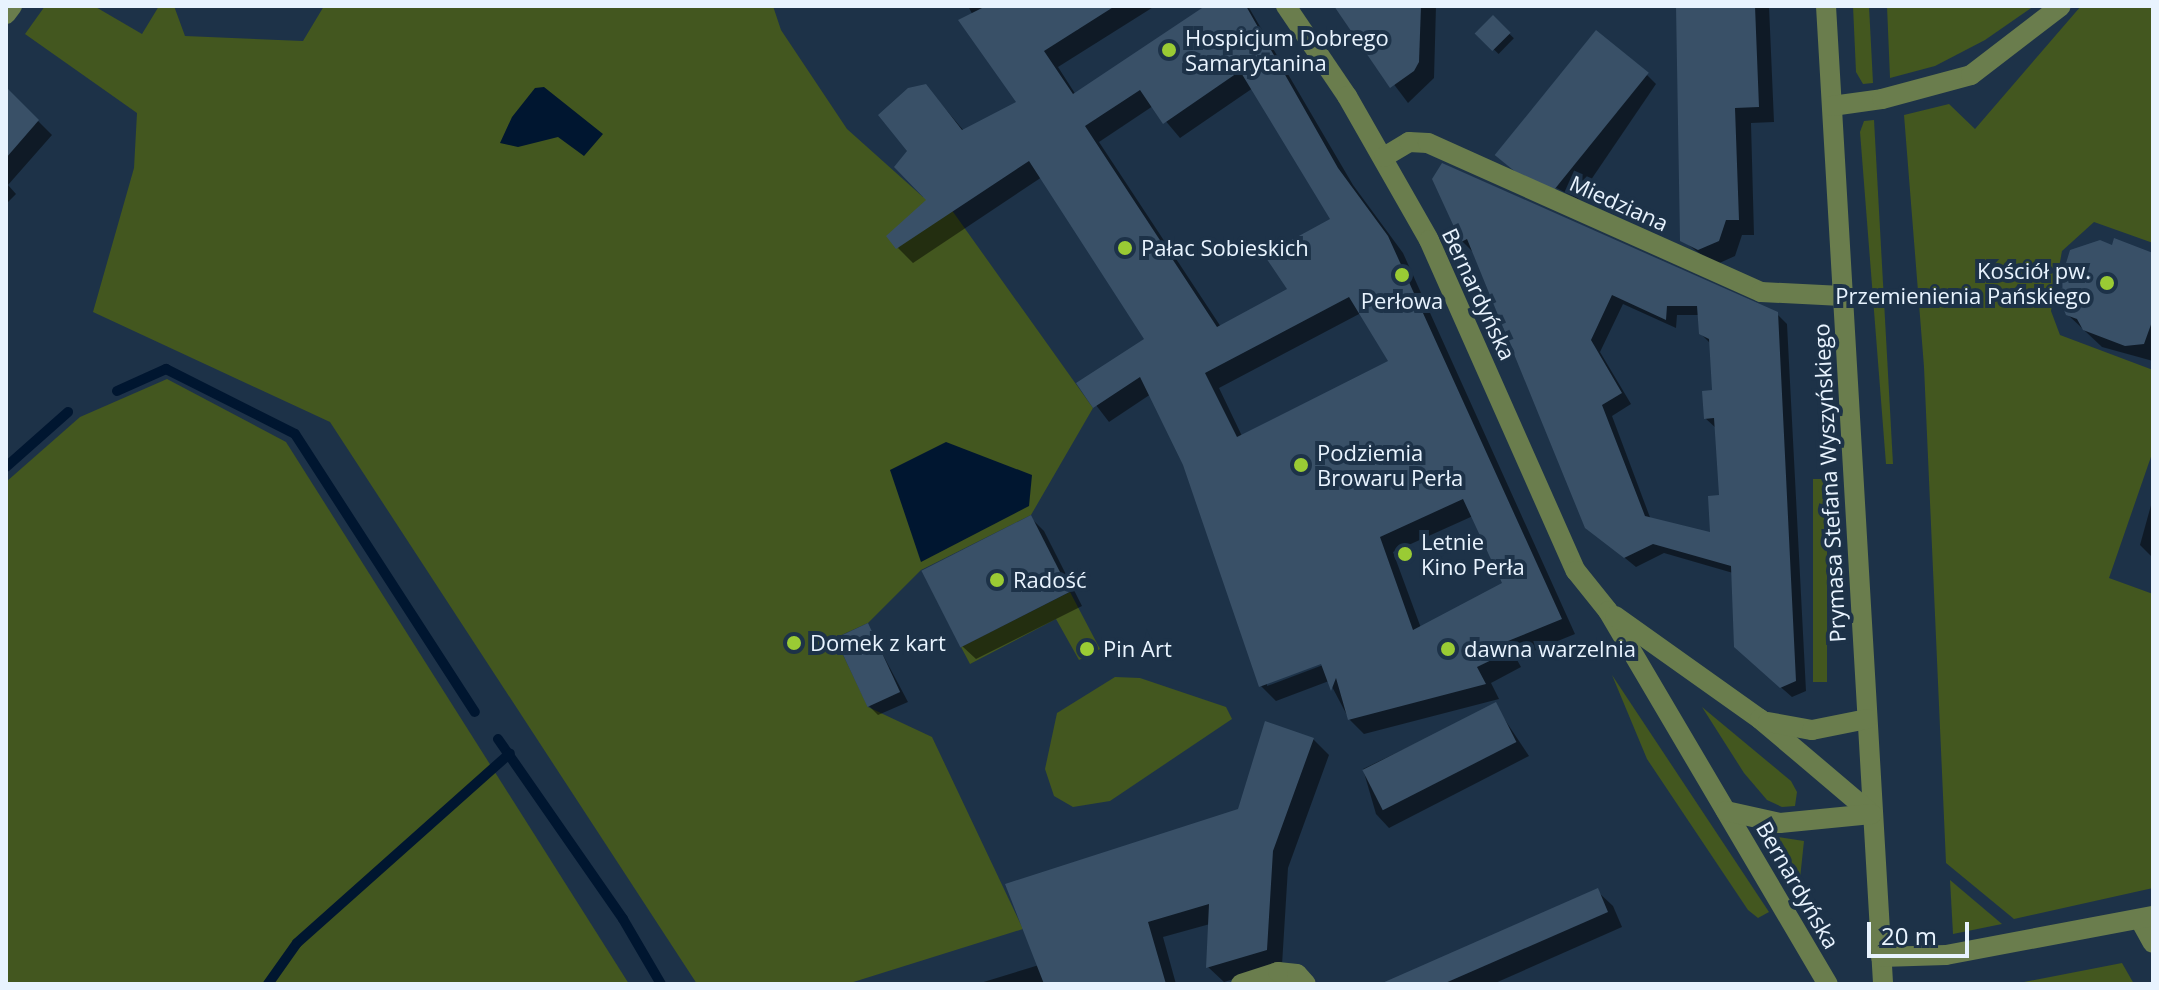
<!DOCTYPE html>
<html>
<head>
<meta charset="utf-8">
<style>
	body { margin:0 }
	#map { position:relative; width:2159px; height:990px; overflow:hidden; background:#1d3248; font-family:"Open Sans",sans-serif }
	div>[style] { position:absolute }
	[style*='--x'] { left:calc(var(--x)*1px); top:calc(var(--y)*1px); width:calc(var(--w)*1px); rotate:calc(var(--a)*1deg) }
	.green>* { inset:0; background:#43571f; transform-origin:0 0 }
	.water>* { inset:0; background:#001630 }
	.shadow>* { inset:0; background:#0007; transform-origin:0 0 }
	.stream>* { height:10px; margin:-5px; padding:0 5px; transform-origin:5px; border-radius:5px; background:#001630 }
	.building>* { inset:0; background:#395067; transform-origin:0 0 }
	.minor>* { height:20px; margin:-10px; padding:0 10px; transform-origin:10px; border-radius:10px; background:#6a7d4d }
	.dots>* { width:22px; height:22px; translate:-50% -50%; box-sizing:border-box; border:4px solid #1d3248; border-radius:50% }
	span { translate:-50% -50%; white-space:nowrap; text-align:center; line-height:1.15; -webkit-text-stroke:8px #1d3248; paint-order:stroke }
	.poi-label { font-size:22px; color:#e8f3fe }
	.left { translate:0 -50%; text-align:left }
	.right { translate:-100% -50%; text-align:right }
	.street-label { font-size:22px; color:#e8f3fe }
	.frame { position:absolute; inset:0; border:8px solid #e8f3fe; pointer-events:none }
	.scale { position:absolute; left:1867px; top:922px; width:102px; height:36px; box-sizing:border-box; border:4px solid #e8f3fe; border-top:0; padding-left:10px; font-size:24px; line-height:28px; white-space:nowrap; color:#e8f3fe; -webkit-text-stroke:6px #1d3248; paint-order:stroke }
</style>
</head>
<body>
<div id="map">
	<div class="green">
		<i style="clip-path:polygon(45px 6px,94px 6px,142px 34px,159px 6px,174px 6px,185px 36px,303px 41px,324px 6px,773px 6px,781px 30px,847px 129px,923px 197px,936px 188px,1093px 408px,1031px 515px,921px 570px,868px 623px,835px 638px,868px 707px,932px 737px,1023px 929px,847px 984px,697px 984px,330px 422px,93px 312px,134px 168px,137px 113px,25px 34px)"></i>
		<i style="clip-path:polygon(1853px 6px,1869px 6px,1873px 83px,1863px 84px,1856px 72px)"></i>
		<i style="clip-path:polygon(1887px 6px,2034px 6px,1985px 40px,1935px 66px,1890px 78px)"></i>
		<i style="clip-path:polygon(2081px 6px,2153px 6px,2153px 243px,2094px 222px,2062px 251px,2051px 311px,2060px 335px,2153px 370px,2153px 451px,2109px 578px,2153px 594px,2153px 888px,2014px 919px,1946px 863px,1924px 367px,1904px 115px,1949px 104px,1975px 129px)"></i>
		<i style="clip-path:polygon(1874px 120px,1893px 464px,1886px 464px,1860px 132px,1864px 121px)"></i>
		<i style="clip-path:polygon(167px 379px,286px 442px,629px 984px,6px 984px,6px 482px,80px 417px)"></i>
		<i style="left:1813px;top:479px;width:14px;height:203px"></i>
		<i style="clip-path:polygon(1070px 592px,1100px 649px,1079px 660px,1056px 619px,970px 664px,961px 647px)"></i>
		<i style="clip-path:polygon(1612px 675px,1769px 912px,1758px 918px,1748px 910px,1647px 759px)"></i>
		<i style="clip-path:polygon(1115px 677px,1140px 678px,1226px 707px,1232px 719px,1110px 801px,1073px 807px,1054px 796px,1045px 769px,1057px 713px)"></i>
		<i style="clip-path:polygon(1702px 707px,1791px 781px,1797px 792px,1795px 806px,1782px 807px,1767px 800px,1744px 773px)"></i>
		<i style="clip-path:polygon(1765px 835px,1804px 841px,1799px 888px)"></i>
		<i style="clip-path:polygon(1950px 880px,2002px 924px,1953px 934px)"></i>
		<i style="clip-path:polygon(2122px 963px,2134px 984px,2014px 984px)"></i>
	</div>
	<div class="water">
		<i style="clip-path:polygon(544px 87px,603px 134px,584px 156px,558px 137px,518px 147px,500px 143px,512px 117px,535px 88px)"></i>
		<i style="clip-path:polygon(946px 442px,1032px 475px,1029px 506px,921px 562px,890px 470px)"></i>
	</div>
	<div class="shadow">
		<i style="clip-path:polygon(evenodd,968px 6px,1155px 6px,1058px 67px,1076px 95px,1208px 6px,1248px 6px,1353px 185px,1403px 253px,1575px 634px,1516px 658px,1521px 667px,1491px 683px,1499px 699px,1364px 734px,1349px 719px,1329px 681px,1276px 701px,1261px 686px,1185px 465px,1151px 394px,1109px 422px,1079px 383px,1146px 339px,1042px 177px,913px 263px,898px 248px,928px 200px,909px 151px,926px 86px,964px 131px,1019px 103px,968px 6px,1253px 88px,1333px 219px,1290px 289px,1221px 327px,1099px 142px,1153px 106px,1180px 138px,1253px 88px,968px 6px,1361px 313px,1391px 361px,1242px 436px,1219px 388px,1361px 313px,968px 6px,1473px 516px,1505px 584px,1421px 628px,1393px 552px,1473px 516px,968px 6px,1330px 658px,1331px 662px,1267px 686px,1267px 682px,1330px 658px)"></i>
		<i style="clip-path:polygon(1335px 6px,1436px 6px,1434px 78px,1408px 103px)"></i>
		<i style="clip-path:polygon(1677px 6px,1769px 6px,1774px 122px,1751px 123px,1754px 235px,1742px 235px,1735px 256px,1715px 265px,1682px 240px)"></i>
		<i style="left:1493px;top:18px;width:29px;height:22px;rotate:44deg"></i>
		<i style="clip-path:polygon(1647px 75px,1656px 84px,1578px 199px,1507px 163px)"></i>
		<i style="clip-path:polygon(6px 89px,52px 135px,8px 185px,16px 194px,6px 204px)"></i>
		<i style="clip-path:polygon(evenodd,1434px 179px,1777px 314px,1787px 324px,1806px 691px,1792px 697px,1747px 658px,1733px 573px,1664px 553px,1636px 567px,1587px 527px,1473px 252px,1462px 241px,1434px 179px,1623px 304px,1676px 328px,1677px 315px,1700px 315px,1701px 334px,1711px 344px,1714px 392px,1705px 418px,1717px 429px,1721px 497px,1712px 534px,1651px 520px,1612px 416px,1631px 404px,1600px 352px,1623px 304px)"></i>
		<i style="clip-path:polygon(2153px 255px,2153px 361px,2102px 347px,2067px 314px)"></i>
		<i style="clip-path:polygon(2153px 498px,2153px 558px,2140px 545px)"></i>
		<i style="clip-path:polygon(1030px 517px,1044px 531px,1082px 606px,976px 659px,962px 646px)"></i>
		<i style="clip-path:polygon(867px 625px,908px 702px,878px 715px,869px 706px)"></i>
		<i style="clip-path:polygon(1495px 705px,1529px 756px,1389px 828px,1376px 814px,1363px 769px)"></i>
		<i style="clip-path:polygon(1313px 739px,1329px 755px,1288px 868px,1282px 965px,1224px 982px,1208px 967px,1210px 924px,1163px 937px,1176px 984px,977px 984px,1039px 965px,1240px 811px)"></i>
		<i style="clip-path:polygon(1597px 891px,1613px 906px,1622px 927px,1493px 984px,1421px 984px)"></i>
	</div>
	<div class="stream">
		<i style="--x:117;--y:391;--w:54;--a:-24.2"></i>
		<i style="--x:166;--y:369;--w:144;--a:26.7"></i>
		<i style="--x:295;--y:434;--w:331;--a:57.1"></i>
		<i style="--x:6;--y:467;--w:83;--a:-41.6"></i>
		<i style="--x:498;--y:739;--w:219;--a:55.2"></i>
		<i style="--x:623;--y:919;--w:75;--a:59.7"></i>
		<i style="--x:268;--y:984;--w:50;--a:-54.7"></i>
		<i style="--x:297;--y:943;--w:285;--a:-41.7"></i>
	</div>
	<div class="building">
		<i style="clip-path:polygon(evenodd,986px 6px,1115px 6px,1044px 51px,1073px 94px,1205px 6px,1246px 6px,1338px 168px,1388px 236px,1562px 619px,1503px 643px,1508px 652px,1477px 667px,1486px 684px,1348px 720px,1336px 678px,1331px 691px,1321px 664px,1259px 687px,1183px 465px,1140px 377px,1093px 408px,1076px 383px,1144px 339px,1029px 161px,896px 249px,886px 236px,926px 200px,894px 167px,907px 151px,878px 115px,908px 88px,926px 84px,962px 130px,1016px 102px,958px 20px,986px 6px,1240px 71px,1330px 219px,1264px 255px,1287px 289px,1217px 327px,1085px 126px,1140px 90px,1163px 124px,1240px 71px,986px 6px,1349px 297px,1388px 361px,1237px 437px,1205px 373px,1349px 297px,986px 6px,1463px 499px,1502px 583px,1413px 630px,1380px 537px,1463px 499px)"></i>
		<i style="clip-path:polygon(1334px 6px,1421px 6px,1419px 62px,1414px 71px,1390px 88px)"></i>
		<i style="clip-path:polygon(1676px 6px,1755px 6px,1759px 107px,1735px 108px,1739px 220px,1726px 220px,1719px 241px,1698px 250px,1680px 241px)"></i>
		<i style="left:1493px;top:15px;width:25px;height:26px;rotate:45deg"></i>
		<i style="left:1596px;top:30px;width:68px;height:161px;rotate:39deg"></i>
		<i style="clip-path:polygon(6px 87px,39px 120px,6px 158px)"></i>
		<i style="clip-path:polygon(evenodd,1442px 163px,1778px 312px,1796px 681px,1780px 688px,1734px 647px,1731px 566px,1653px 544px,1624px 558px,1585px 528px,1467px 239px,1461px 242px,1432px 179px,1442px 163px,1612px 295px,1666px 320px,1667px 306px,1697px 306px,1699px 334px,1709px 339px,1712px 390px,1702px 391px,1704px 419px,1714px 418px,1719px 495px,1708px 496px,1710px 532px,1645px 516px,1602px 405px,1622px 393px,1591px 340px,1612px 295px)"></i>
		<i style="clip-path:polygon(2114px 238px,2153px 253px,2153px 319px,2144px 344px,2125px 346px,2083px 330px,2077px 319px,2066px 315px,2057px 293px,2070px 250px,2100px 240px,2112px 245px)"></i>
		<i style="left:1031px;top:515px;width:86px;height:123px;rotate:63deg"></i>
		<i style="left:868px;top:623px;width:76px;height:36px;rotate:65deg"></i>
		<i style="left:1496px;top:702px;width:45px;height:150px;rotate:63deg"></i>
		<i style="clip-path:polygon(1265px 721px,1314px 738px,1273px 851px,1267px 950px,1206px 968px,1209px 904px,1148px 922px,1166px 984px,1044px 984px,1005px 884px,1238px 809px)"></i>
		<i style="clip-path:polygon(1598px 888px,1608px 912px,1443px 984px,1380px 984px)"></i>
	</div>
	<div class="minor">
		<i style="--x:1286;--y:6;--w:109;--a:55.9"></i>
		<i style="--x:1347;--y:96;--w:166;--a:60.3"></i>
		<i style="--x:1429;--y:240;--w:362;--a:66.1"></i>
		<i style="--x:1576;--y:571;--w:51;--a:51.3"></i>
		<i style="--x:1608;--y:611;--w:433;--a:59.5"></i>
		<i style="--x:1826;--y:6;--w:980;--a:86.66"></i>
		<i style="--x:6;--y:14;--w:10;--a:-53"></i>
		<i style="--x:1832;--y:106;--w:50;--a:-8"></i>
		<i style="--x:1882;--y:99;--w:92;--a:-15.1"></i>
		<i style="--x:1971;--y:75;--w:113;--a:-37.5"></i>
		<i style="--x:1384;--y:157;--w:29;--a:-31"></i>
		<i style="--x:1409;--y:142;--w:19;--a:3"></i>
		<i style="--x:1428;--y:143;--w:365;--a:24.1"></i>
		<i style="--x:1761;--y:292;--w:81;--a:2.8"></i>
		<i style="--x:1615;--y:616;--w:178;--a:35.4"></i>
		<i style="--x:1760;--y:719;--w:147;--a:40.3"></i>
		<i style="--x:1768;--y:722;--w:45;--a:10.3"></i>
		<i style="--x:1812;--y:730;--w:56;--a:-11.3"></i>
		<i style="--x:1726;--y:811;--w:55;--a:12.5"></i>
		<i style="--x:1780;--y:823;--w:92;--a:-5.6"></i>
		<i style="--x:2140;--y:920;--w:26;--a:61"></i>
		<i style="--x:1881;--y:957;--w:65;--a:-1.8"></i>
		<i style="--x:1946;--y:955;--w:211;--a:-10.7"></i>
		<i style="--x:1241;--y:984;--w:39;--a:-18"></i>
		<i style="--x:1278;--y:972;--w:19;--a:6"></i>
		<i style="--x:1297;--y:974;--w:13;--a:48"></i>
	</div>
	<div class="dots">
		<i style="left:1169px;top:50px;background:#9acb34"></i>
		<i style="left:1125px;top:248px;background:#9acb34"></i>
		<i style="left:1402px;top:275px;background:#9acb34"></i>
		<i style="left:2107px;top:283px;background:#9acb34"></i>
		<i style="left:1301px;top:465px;background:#9acb34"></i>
		<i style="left:1405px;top:554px;background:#9acb34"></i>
		<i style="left:997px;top:580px;background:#9acb34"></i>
		<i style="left:794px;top:643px;background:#9acb34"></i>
		<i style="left:1087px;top:649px;background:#9acb34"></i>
		<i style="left:1448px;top:649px;background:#9acb34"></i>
	</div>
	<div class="poi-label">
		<span class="left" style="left:1185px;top:50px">Hospicjum Dobrego<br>Samarytanina</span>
		<span class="left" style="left:1141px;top:248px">Pałac Sobieskich</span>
		<span class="right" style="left:2091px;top:283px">Kościół pw.<br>Przemienienia Pańskiego</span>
		<span style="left:1402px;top:301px">Perłowa</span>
		<span class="left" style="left:1317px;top:465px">Podziemia<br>Browaru Perła</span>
		<span class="left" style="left:1421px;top:554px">Letnie<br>Kino Perła</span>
		<span class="left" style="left:1013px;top:580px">Radość</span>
		<span class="left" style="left:810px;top:643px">Domek z kart</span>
		<span class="left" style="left:1103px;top:649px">Pin Art</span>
		<span class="left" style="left:1464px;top:649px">dawna warzelnia</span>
	</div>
	<div class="street-label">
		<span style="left:1619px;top:203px;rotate:24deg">Miedziana</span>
		<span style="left:1479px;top:294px;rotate:65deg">Bernardyńska</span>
		<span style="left:1829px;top:483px;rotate:-93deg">Prymasa Stefana Wyszyńskiego</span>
		<span style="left:1798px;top:885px;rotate:60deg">Bernardyńska</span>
	</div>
	<div class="frame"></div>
	<div class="scale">20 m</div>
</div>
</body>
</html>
